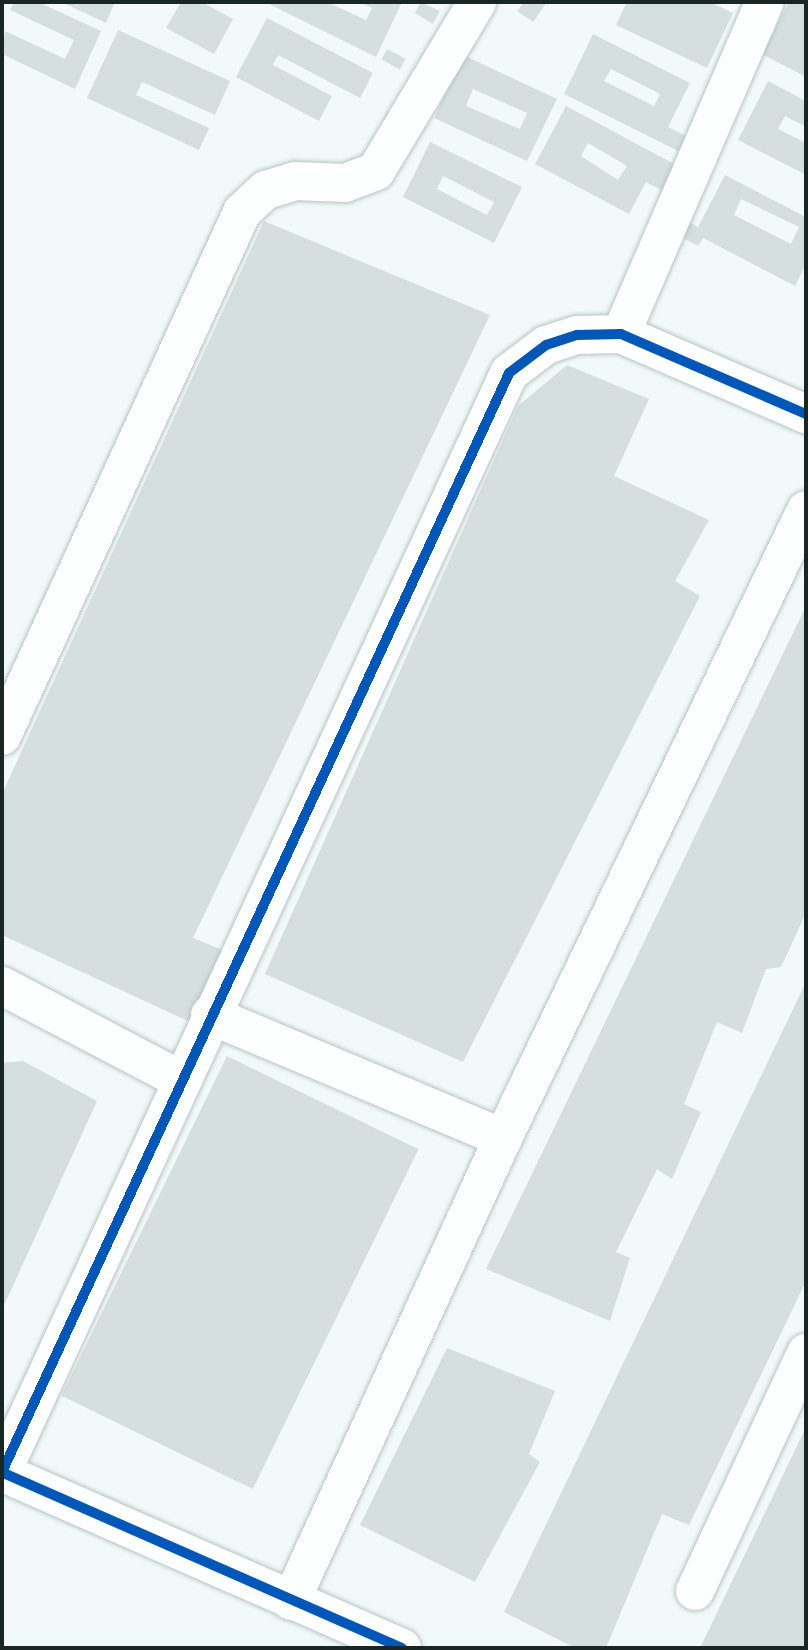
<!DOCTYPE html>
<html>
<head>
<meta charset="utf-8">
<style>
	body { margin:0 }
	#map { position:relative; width:808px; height:1650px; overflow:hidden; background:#f2faf9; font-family:"Exo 2",sans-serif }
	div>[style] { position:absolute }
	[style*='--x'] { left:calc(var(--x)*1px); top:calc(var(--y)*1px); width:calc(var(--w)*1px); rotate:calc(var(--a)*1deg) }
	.building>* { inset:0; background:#d5dfde; transform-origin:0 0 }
	.roads { filter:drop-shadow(0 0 2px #b8c3c1) drop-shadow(0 0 2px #b8c3c1) }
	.street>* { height:38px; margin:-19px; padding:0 19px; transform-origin:19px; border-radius:19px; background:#fdfefe }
	.cycleway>* { height:10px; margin:-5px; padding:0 5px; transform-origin:5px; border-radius:5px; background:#0057b8 }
	span { translate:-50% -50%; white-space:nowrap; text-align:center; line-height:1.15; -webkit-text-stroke:5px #fff; paint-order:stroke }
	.frame { position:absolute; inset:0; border:4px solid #182624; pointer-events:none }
</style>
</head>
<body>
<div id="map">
	<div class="building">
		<i style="clip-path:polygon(14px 2px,38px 2px,101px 31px,75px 89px,2px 54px,5px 31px,65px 59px,74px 40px,10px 10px)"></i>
		<i style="clip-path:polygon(61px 2px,115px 2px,106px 23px)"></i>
		<i style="clip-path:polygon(181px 2px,202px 2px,233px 19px,214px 54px,166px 28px)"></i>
		<i style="clip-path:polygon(265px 2px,327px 2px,366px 20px,372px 8px,359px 2px,402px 2px,376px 57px)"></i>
		<i style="clip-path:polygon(421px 2px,440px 11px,433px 24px,415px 13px)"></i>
		<i style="clip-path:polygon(524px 2px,547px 2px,533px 22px,517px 11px)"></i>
		<i style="clip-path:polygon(627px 2px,710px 2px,733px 13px,707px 68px,616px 25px)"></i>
		<i style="clip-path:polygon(789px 2px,806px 2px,806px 77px,762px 54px)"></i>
		<i style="clip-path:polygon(267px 18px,373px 73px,360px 98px,278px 55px,273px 65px,332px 96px,319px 121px,236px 77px)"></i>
		<i style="clip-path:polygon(118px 30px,230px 81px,215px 115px,142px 82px,136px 95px,209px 128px,199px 150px,87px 98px)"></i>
		<i style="clip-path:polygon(evenodd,593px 34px,690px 83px,668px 127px,686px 136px,678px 151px,564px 94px,593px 34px,611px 69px,660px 94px,654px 106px,604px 81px,611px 69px)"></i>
		<i style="left:387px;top:49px;width:21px;height:12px;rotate:28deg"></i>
		<i style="clip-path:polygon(evenodd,463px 55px,557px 99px,527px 161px,434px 118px,463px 55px,473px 89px,527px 113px,520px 129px,466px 106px,473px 89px)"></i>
		<i style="clip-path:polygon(768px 81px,806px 101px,806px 127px,785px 116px,778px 129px,806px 143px,806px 175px,738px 140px)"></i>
		<i style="clip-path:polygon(evenodd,566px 106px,678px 166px,665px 192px,646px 182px,629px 214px,535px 164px,566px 106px,588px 143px,627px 166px,618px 180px,581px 156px,588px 143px)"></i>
		<i style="clip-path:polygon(evenodd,430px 142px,522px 187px,494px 243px,403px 197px,430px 142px,443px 176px,494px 202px,487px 215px,437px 189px,443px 176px)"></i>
		<i style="clip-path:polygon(evenodd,725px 175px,806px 217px,806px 264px,795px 286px,703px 238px,698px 246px,679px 236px,687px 221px,698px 227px,725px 175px,741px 199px,799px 227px,791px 244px,734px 215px,741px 199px)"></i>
		<i style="clip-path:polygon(264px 221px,490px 315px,193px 938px,225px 951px,190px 1022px,2px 935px,2px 794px)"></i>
		<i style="clip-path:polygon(567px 365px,649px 399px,614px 476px,709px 520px,675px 581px,700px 596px,463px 1062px,265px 974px,518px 406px)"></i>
		<i style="clip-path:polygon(806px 606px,806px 913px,781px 967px,766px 969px,742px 1033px,717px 1022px,684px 1104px,701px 1112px,672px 1179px,657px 1169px,616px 1252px,630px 1258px,610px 1321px,486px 1269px)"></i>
		<i style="clip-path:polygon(806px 982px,806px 1281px,689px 1525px,662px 1514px,606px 1648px,575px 1648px,504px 1612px)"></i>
		<i style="left:227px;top:1056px;width:213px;height:378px;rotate:26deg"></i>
		<i style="clip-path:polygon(23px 1061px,97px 1101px,2px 1310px,2px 1063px)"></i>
		<i style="clip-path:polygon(447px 1348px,555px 1391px,529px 1454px,540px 1462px,475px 1582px,360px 1525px)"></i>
		<i style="clip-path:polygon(806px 1427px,806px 1648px,700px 1648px)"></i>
	</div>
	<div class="roads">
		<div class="street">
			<i style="--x:621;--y:334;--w:362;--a:-66.6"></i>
			<i style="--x:2;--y:736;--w:576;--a:-65.39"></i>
			<i style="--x:242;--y:212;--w:33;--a:-43"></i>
			<i style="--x:266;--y:190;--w:30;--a:-17"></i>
			<i style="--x:295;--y:181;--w:50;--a:2.3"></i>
			<i style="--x:345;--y:183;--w:33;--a:-21"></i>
			<i style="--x:376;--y:171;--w:197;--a:-59.1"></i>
			<i style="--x:2;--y:986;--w:200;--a:27.7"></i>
			<i style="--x:210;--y:1015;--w:318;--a:22.8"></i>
			<i style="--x:695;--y:1591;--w:263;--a:-65"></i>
			<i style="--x:291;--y:1601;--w:509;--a:-65.4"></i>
			<i style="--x:503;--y:1138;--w:697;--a:-64.24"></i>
			<i style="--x:402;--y:1648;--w:437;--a:-156.3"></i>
			<i style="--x:2;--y:1472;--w:1210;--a:-65.23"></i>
			<i style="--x:509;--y:373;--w:46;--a:-37.1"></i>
			<i style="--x:546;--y:345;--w:33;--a:-18"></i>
			<i style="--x:577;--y:335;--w:44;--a:-1.3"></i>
			<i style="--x:621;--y:334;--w:202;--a:23.4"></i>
		</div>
	</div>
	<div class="cycleway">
		<i style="--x:402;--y:1648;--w:437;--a:-156.3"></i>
		<i style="--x:2;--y:1472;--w:1210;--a:-65.23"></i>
		<i style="--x:509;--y:373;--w:46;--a:-37.1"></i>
		<i style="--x:546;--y:345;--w:33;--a:-18"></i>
		<i style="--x:577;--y:335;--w:44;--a:-1.3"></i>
		<i style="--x:621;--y:334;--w:202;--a:23.4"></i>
	</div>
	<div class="frame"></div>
</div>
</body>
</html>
